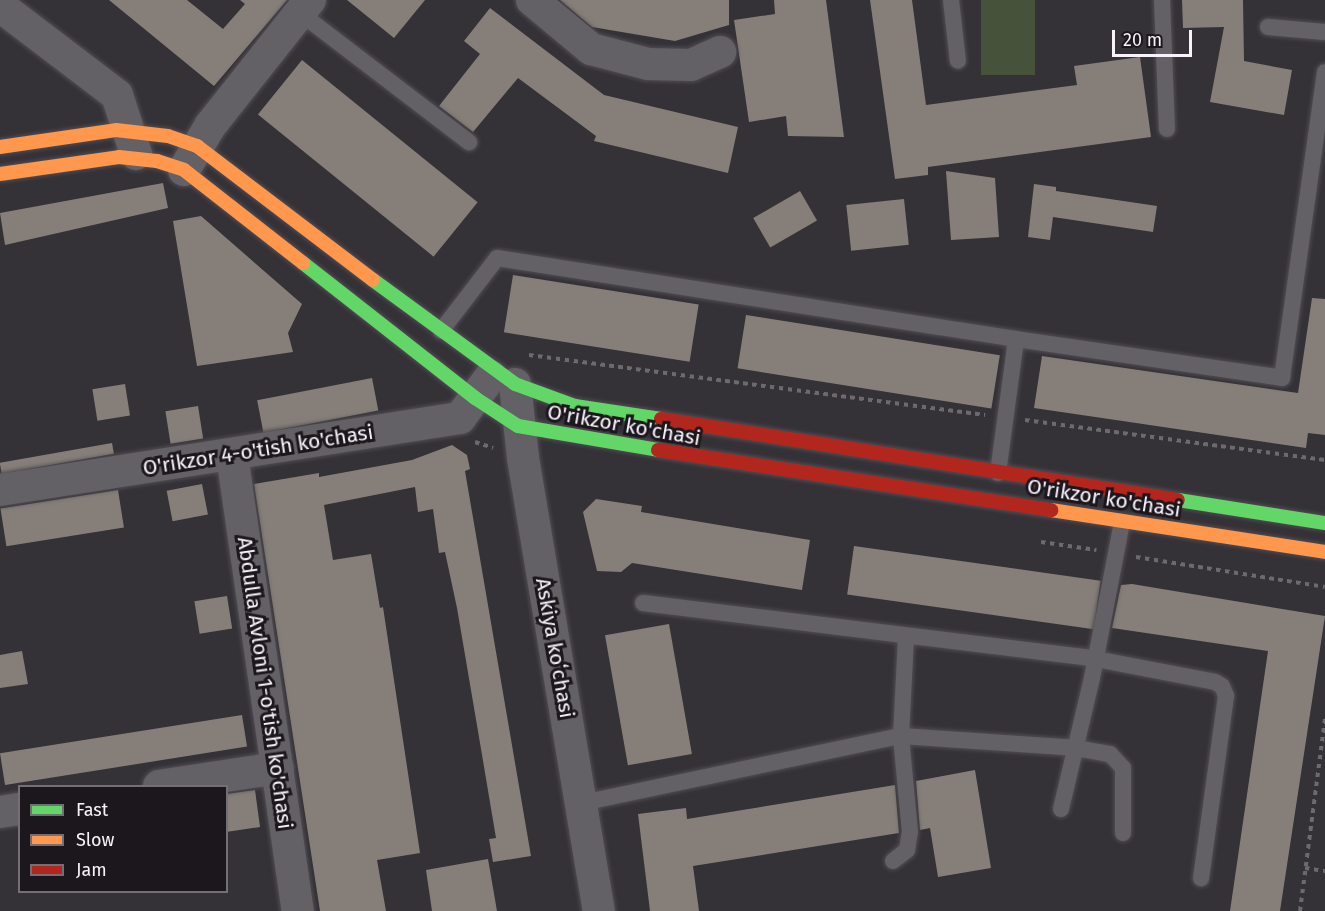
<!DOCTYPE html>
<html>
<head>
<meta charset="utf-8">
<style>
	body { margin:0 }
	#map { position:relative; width:1325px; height:911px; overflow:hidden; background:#343137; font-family:"Fira Sans",sans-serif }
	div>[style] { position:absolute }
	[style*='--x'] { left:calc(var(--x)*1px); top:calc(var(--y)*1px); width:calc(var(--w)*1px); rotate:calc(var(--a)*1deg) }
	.green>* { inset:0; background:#47523a; transform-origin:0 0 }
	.building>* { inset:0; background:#867f79; transform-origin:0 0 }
	.path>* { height:4px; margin-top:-2px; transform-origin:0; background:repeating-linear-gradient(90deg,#6c6a6e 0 4.5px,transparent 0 9px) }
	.roads { filter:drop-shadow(0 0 2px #514d53) drop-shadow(0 0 2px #514d53) }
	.lane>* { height:16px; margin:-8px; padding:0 8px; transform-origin:8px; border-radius:8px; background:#646166 }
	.street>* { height:32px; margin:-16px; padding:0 16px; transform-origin:16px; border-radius:16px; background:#646166 }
	.fast>* { height:14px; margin:-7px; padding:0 7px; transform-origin:7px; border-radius:7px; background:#63d668 }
	.slow>* { height:14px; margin:-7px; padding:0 7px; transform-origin:7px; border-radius:7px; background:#ff974d }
	.jam>* { height:14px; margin:-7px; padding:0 7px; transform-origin:7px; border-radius:7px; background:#b3261e }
	span { translate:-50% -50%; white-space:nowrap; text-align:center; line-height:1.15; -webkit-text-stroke:6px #1b171d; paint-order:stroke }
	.street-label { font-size:21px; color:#f7f2fb }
	.legend { position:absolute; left:18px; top:785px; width:210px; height:108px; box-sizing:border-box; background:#1b171d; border:2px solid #736f76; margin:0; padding:8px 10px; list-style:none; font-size:18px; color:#f7f2fb }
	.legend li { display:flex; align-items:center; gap:12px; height:30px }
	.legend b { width:30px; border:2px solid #736f76 }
	.scale { position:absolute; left:1112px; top:30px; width:80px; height:27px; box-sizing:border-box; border:3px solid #f7f2fb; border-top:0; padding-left:8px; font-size:18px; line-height:21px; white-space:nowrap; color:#f7f2fb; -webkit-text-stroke:4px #1b171d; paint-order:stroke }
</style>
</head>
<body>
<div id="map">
	<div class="green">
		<i style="left:981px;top:0;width:54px;height:75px"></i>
	</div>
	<div class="building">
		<i style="clip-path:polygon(109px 0,187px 0,223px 29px,245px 4px,240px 0,287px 0,214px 86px)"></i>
		<i style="clip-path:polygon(347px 0,425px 0,394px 38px)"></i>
		<i style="clip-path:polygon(560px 0,729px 0,729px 25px,675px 41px,592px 27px)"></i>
		<i style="clip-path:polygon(774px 0,826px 0,844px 137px,788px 136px,786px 116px,749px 122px,734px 20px,775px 14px)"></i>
		<i style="clip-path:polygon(870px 0,912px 0,926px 105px,1077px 85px,1074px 66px,1140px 57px,1151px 137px,928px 167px,928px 175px,895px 179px)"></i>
		<i style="clip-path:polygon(1182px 0,1243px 0,1244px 61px,1292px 70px,1284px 115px,1210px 102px,1224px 27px,1183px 28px)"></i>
		<i style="clip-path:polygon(490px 8px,604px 95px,738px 127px,728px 173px,594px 141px,596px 136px,518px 78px,473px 132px,439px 106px,480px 54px,464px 41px)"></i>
		<i style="left:302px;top:60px;width:226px;height:70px;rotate:39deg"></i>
		<i style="clip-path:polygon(946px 171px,995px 178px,999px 237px,951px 240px)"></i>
		<i style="clip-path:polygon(163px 183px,168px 208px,5px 245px,0 213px)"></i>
		<i style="clip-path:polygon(1034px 184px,1056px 187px,1056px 191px,1157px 206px,1153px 232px,1053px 217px,1050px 240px,1028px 237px)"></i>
		<i style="left:800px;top:191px;width:34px;height:54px;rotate:60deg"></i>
		<i style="left:904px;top:199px;width:46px;height:58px;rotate:84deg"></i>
		<i style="clip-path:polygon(201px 216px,302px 304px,288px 333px,293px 352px,197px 366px,173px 221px)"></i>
		<i style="left:513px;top:275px;width:188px;height:58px;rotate:9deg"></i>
		<i style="clip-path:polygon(1312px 298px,1325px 299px,1325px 435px,1308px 433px,1306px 448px,1034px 408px,1042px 356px,1298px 393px)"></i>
		<i style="left:746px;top:315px;width:257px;height:54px;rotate:9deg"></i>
		<i style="left:372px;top:378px;width:33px;height:117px;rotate:79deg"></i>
		<i style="left:125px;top:384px;width:32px;height:33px;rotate:81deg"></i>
		<i style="left:198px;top:406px;width:33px;height:33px;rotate:81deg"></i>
		<i style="left:112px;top:443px;width:11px;height:114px;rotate:80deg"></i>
		<i style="clip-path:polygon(452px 445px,467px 455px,470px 469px,465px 471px,531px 856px,493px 862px,489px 839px,496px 838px,480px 743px,457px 608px,445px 552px,439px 553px,433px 509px,418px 512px,415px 487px,324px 505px,333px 560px,371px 554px,380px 608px,383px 607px,420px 853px,377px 860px,386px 911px,320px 911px,254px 484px,319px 473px,319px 477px,412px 460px)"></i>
		<i style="left:202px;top:484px;width:31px;height:36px;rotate:79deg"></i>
		<i style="left:118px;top:490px;width:38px;height:119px;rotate:81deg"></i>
		<i style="clip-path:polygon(596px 499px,642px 506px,641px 512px,810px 540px,802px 590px,632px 563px,621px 572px,597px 571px,583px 512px)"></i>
		<i style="left:854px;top:546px;width:249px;height:49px;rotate:8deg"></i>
		<i style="clip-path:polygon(1132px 584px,1325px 616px,1280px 911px,1230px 911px,1268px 651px,1112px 628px,1121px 585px)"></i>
		<i style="left:227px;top:596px;width:33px;height:33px;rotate:81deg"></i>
		<i style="left:669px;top:624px;width:132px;height:65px;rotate:80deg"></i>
		<i style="clip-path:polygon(22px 651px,28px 684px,0 688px,0 655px)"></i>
		<i style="left:242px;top:715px;width:32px;height:245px;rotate:81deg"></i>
		<i style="clip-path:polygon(975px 770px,991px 868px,938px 877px,930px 828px,920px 830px,916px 781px)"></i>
		<i style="clip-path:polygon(895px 785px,899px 833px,693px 866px,699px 911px,650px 911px,638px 814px,686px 808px,687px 819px)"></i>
		<i style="clip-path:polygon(255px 790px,260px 827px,226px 832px,226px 794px)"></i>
		<i style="clip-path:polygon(488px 859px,497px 911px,432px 911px,426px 870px)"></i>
	</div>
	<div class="path">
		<i style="--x:529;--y:355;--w:460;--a:7.5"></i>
		<i style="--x:1025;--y:420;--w:303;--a:7.6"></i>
		<i style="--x:475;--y:442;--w:19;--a:18"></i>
		<i style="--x:1041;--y:542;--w:56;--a:8.3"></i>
		<i style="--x:1136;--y:557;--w:191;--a:9"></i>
		<i style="--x:1305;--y:868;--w:20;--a:9"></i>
		<i style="--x:1300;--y:911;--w:194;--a:-82.6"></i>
	</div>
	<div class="roads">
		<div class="lane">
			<i style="--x:951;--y:0;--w:61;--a:83.5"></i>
			<i style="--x:1162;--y:0;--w:129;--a:87.8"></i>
			<i style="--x:300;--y:13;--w:213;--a:37.4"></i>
			<i style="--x:1268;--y:27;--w:57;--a:5"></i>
			<i style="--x:441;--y:331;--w:92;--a:-52.5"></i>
			<i style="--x:497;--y:258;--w:525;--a:8.87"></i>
			<i style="--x:998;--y:473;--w:135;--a:-82.3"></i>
			<i style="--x:1016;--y:339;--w:269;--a:8.3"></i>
			<i style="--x:1282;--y:378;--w:309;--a:-82"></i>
			<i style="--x:643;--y:603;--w:456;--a:7"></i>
			<i style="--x:1096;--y:659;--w:121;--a:10.9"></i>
			<i style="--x:1215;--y:682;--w:8;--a:30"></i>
			<i style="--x:1222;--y:686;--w:11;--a:68"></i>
			<i style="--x:1226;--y:696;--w:184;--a:97.8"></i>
			<i style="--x:582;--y:803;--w:326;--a:-11.9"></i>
			<i style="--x:901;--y:736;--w:174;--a:3.9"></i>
			<i style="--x:1075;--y:748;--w:36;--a:10"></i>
			<i style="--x:1110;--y:754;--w:19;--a:47"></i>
			<i style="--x:1123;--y:768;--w:65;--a:90"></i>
			<i style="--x:1061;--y:809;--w:135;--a:-76.7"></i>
			<i style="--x:1092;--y:678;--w:159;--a:-79.1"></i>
			<i style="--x:893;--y:861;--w:18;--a:-38"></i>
			<i style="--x:907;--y:850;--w:18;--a:-81"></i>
			<i style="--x:910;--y:832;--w:96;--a:-95.4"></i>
			<i style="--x:901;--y:736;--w:100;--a:-87.1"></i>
		</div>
		<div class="street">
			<i style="--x:532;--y:0;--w:77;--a:39.7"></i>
			<i style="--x:591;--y:49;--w:59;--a:14.7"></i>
			<i style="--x:648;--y:64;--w:43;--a:1.3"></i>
			<i style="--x:691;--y:65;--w:32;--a:-24"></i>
			<i style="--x:0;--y:6;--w:147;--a:37.3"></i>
			<i style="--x:117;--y:95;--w:62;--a:72.1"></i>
			<i style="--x:184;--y:170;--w:51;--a:-59.4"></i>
			<i style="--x:210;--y:126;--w:161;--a:-51.6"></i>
			<i style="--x:515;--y:384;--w:74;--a:83.8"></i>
			<i style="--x:523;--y:458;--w:459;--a:80.5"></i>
			<i style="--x:232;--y:455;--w:461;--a:81.8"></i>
			<i style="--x:0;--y:490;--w:466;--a:-8.9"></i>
			<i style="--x:460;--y:418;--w:52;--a:-53.6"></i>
			<i style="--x:159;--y:786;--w:120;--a:-8.6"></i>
			<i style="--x:0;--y:812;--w:20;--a:-9"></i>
		</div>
		<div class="fast">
			<i style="--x:303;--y:263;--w:219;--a:38.1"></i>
			<i style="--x:475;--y:398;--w:51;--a:33.1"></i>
			<i style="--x:518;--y:426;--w:142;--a:9.7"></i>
			<i style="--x:373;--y:280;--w:176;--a:36.2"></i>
			<i style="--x:515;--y:384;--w:64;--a:20.1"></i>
			<i style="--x:575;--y:406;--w:87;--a:8.6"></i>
			<i style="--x:1178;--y:500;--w:149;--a:8.9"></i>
		</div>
		<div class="slow">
			<i style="--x:0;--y:147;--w:117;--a:-8.3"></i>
			<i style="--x:116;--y:130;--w:52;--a:6.6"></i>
			<i style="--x:168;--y:136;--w:31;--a:19"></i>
			<i style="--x:197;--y:146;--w:221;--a:37.3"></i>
			<i style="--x:0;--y:174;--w:120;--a:-8.1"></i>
			<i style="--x:119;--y:157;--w:38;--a:6"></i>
			<i style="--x:157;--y:161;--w:28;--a:18"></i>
			<i style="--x:184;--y:170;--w:151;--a:38"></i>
			<i style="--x:1051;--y:510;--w:277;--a:8.7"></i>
		</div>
		<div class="jam">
			<i style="--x:661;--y:419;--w:523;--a:8.9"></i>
			<i style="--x:658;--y:450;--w:398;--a:8.7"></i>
		</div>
	</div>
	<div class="street-label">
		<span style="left:624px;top:425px;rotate:10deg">O'rikzor ko'chasi</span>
		<span style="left:258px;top:450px;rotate:-9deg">O'rikzor 4-o'tish ko'chasi</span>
		<span style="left:1104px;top:498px;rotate:9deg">O'rikzor ko'chasi</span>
		<span style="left:555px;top:648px;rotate:80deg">Askiya koʻchasi</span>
		<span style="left:265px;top:683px;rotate:82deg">Abdulla Avloni 1-o'tish ko'chasi</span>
	</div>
	<ul class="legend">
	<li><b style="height:8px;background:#63d668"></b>Fast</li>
	<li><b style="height:8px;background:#ff974d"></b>Slow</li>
	<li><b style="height:8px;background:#b3261e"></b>Jam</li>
	</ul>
	<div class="scale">20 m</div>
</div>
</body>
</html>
